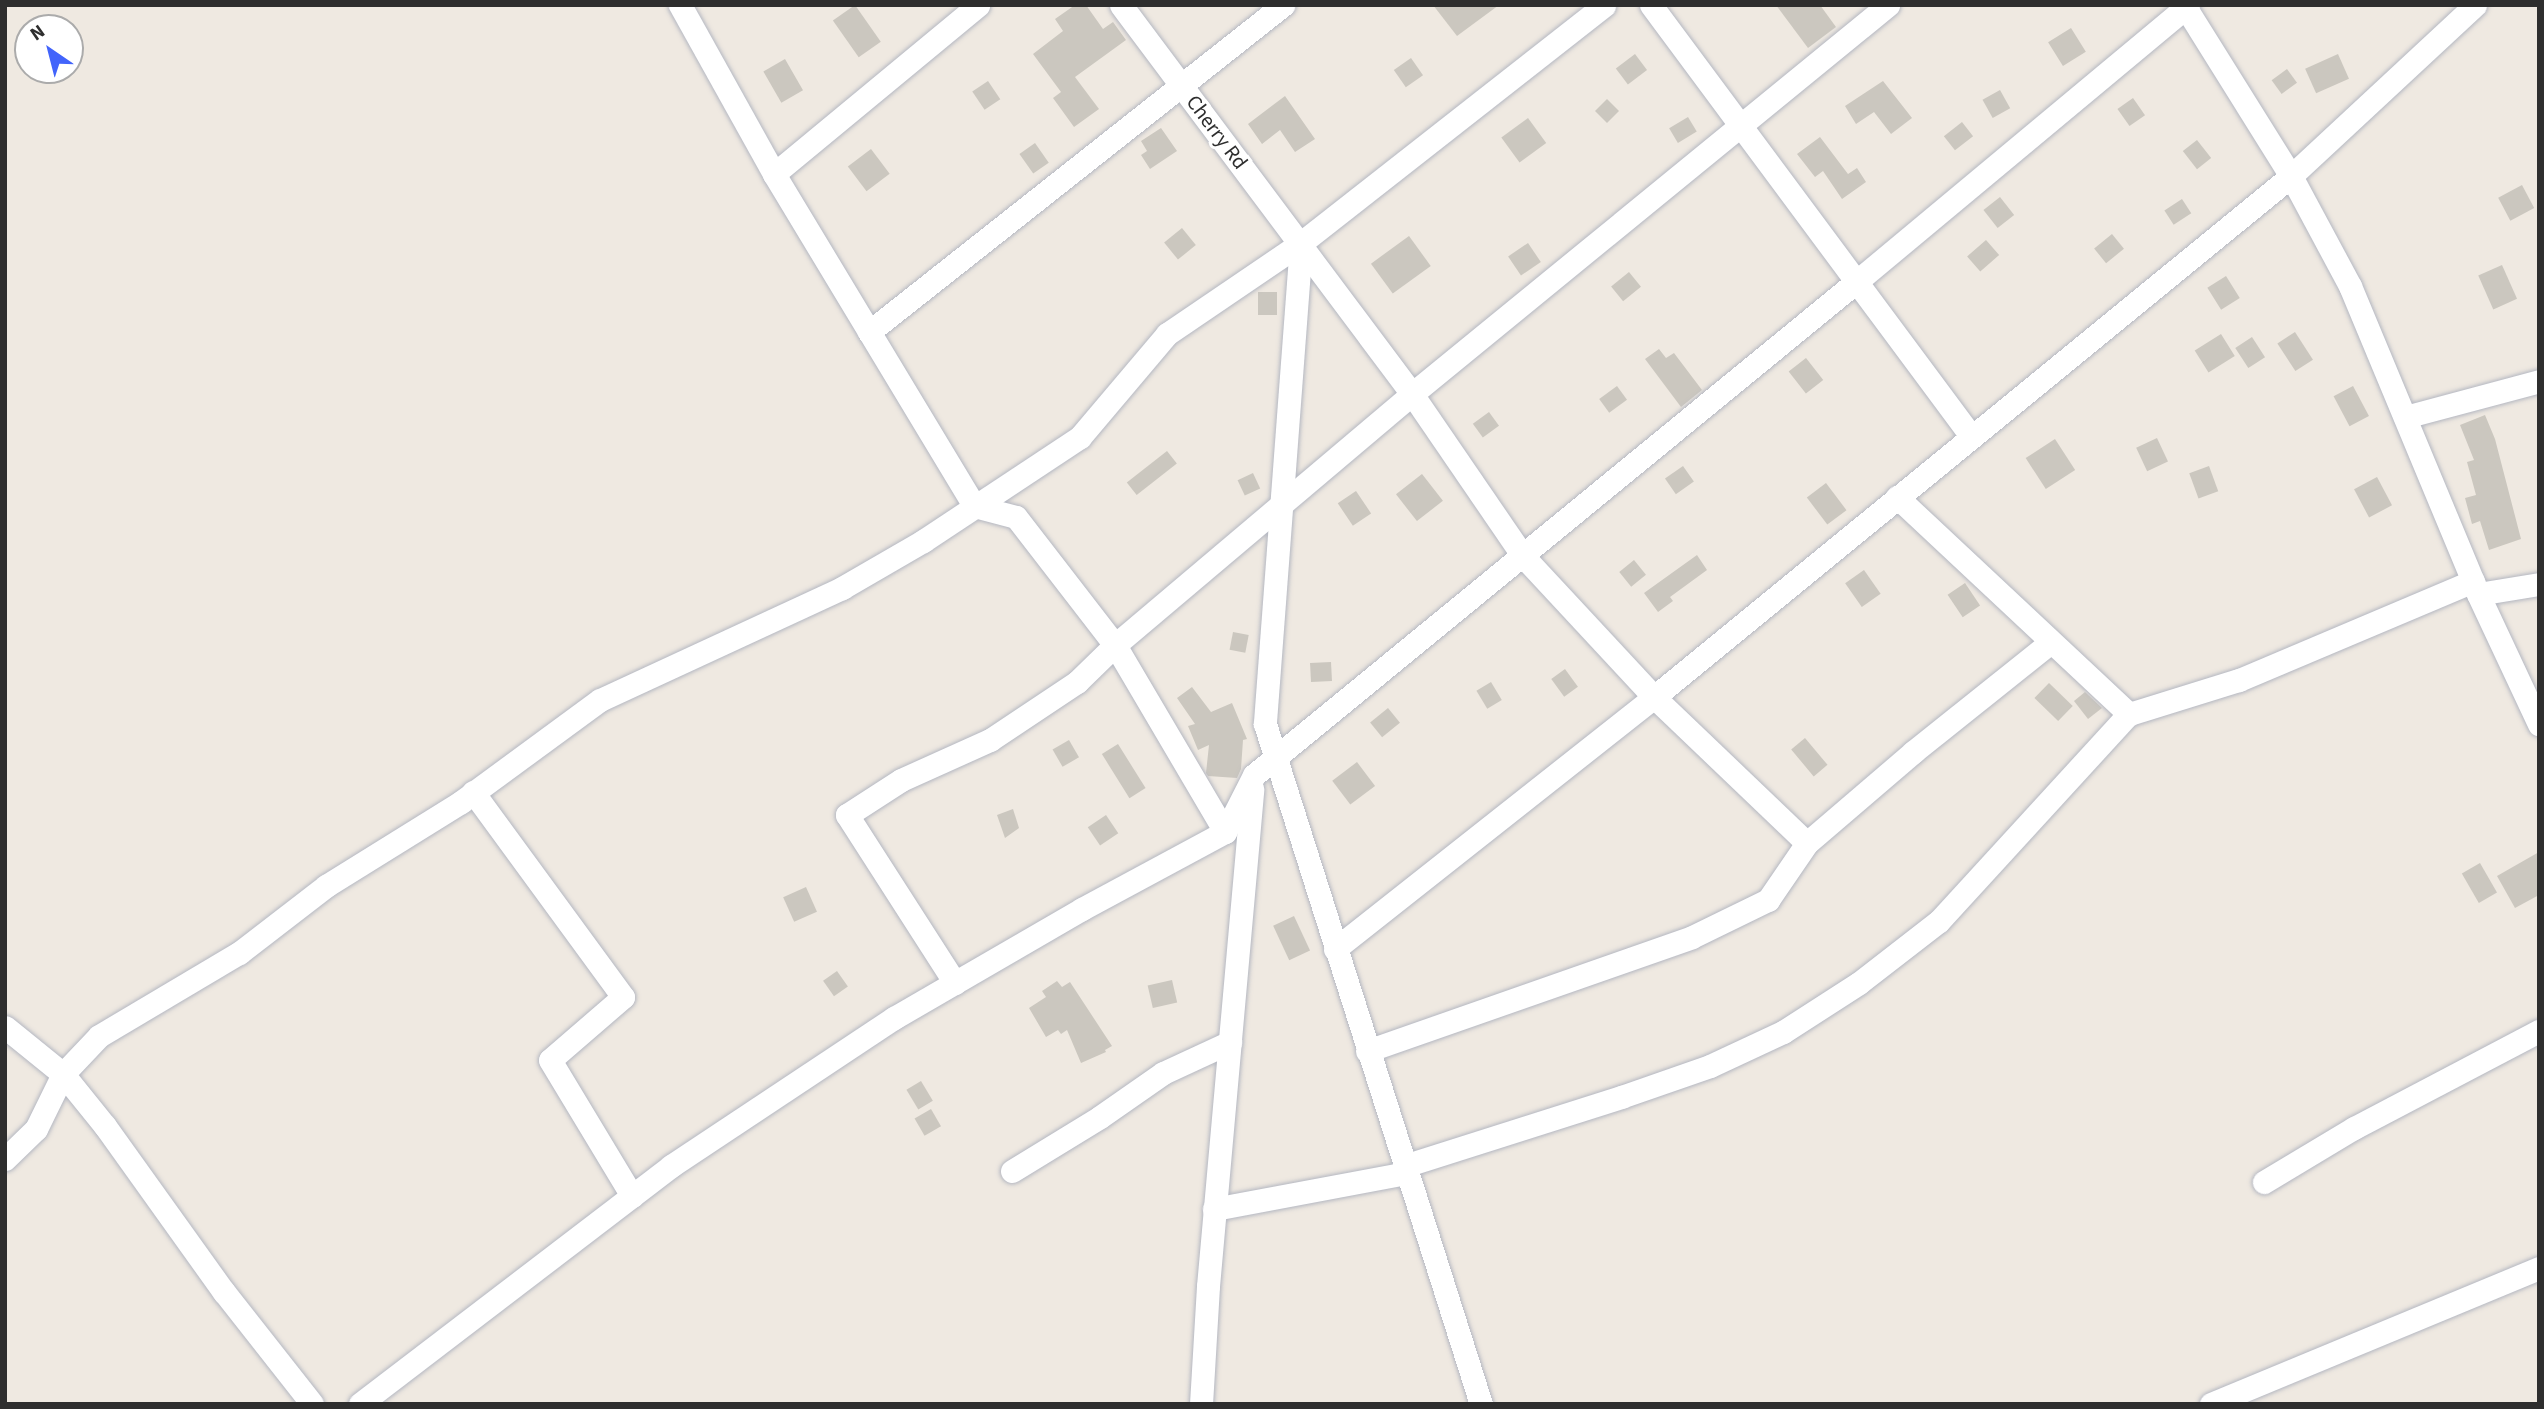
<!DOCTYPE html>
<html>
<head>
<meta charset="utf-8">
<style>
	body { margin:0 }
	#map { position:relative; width:2544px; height:1409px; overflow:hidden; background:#efe9e1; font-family:"Source Sans 3",sans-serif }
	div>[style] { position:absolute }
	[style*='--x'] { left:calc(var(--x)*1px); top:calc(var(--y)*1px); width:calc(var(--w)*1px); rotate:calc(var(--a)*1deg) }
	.building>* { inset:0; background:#cbc7bf; transform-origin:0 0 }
	.roads { filter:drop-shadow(0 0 2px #b4b7c1) drop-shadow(0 0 2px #b4b7c1) }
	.minor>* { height:23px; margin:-11.5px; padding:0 11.5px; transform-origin:11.5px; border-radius:11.5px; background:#fff }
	span { translate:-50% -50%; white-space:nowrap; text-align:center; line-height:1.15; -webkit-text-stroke:6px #fff; paint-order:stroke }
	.street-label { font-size:21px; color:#2e2e2e }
	.frame { position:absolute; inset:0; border:7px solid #2e2e2e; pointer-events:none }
	.north { position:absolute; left:14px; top:14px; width:70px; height:70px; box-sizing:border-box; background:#fff; border:2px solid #ababab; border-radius:50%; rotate:325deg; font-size:19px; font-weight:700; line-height:28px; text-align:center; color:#2e2e2e }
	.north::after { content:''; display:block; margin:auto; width:24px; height:32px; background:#4264fb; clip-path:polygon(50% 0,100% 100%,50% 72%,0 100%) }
</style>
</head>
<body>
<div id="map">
	<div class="building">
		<i style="left:855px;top:5px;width:45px;height:27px;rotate:55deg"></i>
		<i style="clip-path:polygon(1075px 5px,1086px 5px,1103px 29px,1113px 22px,1126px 40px,1075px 77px,1099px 109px,1074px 127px,1053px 98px,1061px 92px,1033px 54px,1063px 31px,1055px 19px)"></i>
		<i style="clip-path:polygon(1433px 5px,1499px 5px,1457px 36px)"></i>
		<i style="clip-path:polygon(1776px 5px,1820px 5px,1836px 27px,1808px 48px)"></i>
		<i style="left:2071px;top:28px;width:28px;height:27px;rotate:58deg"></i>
		<i style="left:1635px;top:54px;width:20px;height:24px;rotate:53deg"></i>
		<i style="left:2338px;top:54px;width:27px;height:36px;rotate:66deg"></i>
		<i style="left:1411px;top:58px;width:21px;height:21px;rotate:55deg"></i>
		<i style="left:785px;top:59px;width:36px;height:25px;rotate:60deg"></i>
		<i style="left:2287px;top:69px;width:17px;height:19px;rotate:54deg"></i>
		<i style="left:988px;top:81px;width:22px;height:19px;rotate:56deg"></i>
		<i style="clip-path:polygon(1883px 81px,1912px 118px,1891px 134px,1874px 112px,1856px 124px,1845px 106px)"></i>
		<i style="left:2000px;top:90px;width:21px;height:20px;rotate:61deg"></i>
		<i style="clip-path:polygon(1285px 96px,1315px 139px,1295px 152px,1280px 130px,1262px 144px,1248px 124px)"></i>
		<i style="left:2133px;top:98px;width:21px;height:19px;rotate:55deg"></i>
		<i style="left:1607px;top:99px;width:17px;height:17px;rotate:45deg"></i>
		<i style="left:1688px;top:117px;width:17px;height:22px;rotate:59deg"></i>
		<i style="left:1528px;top:118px;width:31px;height:33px;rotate:54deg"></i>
		<i style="left:1962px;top:122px;width:18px;height:23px;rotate:52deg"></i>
		<i style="clip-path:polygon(1161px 128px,1177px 151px,1150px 169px,1141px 155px,1147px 151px,1141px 141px)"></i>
		<i style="clip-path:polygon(1820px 137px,1848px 174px,1857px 168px,1866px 182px,1842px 199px,1823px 171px,1815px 177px,1797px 154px)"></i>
		<i style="left:2197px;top:140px;width:23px;height:18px;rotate:52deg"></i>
		<i style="left:1035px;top:143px;width:24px;height:19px;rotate:55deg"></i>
		<i style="left:871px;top:149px;width:31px;height:29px;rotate:53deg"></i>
		<i style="left:2522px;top:185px;width:26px;height:27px;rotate:62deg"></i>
		<i style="left:2000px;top:197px;width:23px;height:21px;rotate:52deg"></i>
		<i style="left:2182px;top:199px;width:17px;height:21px;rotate:57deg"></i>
		<i style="left:1182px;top:228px;width:22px;height:23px;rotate:51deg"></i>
		<i style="left:2112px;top:234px;width:19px;height:23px;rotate:51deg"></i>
		<i style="left:1409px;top:236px;width:37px;height:47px;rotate:54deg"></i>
		<i style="left:1986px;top:240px;width:20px;height:25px;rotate:49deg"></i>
		<i style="left:1528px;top:243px;width:23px;height:24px;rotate:56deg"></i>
		<i style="left:2502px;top:265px;width:37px;height:26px;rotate:66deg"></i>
		<i style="left:1629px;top:272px;width:19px;height:23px;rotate:51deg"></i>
		<i style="left:2226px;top:276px;width:26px;height:22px;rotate:58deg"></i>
		<i style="left:1277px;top:292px;width:23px;height:19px;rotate:90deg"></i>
		<i style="left:2295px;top:332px;width:33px;height:21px;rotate:57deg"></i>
		<i style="left:2221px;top:334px;width:26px;height:31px;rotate:58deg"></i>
		<i style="left:2252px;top:337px;width:24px;height:20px;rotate:57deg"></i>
		<i style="clip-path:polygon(1659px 349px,1666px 358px,1674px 353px,1702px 390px,1681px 407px,1645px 359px)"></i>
		<i style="left:1806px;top:358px;width:28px;height:22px;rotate:52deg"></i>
		<i style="left:1617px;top:386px;width:17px;height:22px;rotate:54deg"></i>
		<i style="left:2353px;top:386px;width:34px;height:22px;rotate:62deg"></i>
		<i style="left:1489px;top:412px;width:17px;height:20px;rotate:54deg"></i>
		<i style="clip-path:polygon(2485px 415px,2495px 439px,2521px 539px,2489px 550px,2480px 521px,2472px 524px,2465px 498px,2476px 495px,2467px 462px,2474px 460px,2460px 425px)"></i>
		<i style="left:2157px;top:438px;width:26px;height:23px;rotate:65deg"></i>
		<i style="left:2055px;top:439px;width:37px;height:35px;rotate:57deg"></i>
		<i style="left:1167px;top:451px;width:16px;height:51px;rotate:52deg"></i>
		<i style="left:1683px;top:466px;width:19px;height:22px;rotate:55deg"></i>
		<i style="left:2209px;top:466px;width:27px;height:21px;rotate:70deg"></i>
		<i style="left:1253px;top:473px;width:17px;height:17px;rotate:65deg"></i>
		<i style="left:1422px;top:474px;width:34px;height:33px;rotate:52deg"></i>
		<i style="left:2377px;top:477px;width:32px;height:26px;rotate:62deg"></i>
		<i style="left:1826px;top:483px;width:34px;height:24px;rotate:53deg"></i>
		<i style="left:1356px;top:491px;width:27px;height:22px;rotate:56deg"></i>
		<i style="clip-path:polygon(1697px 555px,1707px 570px,1670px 597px,1673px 601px,1658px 612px,1644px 593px)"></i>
		<i style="left:1634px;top:560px;width:19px;height:19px;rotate:51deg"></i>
		<i style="left:1864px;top:570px;width:29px;height:23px;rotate:55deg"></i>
		<i style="left:1965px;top:583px;width:27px;height:21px;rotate:56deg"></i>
		<i style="left:1233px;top:632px;width:16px;height:18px;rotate:11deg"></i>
		<i style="left:1331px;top:662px;width:19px;height:21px;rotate:87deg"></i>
		<i style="left:1565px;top:669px;width:22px;height:17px;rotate:54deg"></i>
		<i style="left:1491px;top:682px;width:21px;height:17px;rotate:59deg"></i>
		<i style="left:2049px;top:683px;width:33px;height:21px;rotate:44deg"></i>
		<i style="clip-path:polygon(1192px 687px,1211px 712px,1232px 703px,1247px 739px,1243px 740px,1241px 769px,1237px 778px,1208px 776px,1206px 773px,1209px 745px,1198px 750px,1188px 726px,1195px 724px,1177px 698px)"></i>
		<i style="clip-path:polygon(2085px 692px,2102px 708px,2088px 719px,2074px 701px)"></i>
		<i style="left:1388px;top:708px;width:19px;height:23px;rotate:51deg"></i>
		<i style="left:1805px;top:738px;width:35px;height:18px;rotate:50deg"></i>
		<i style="left:1069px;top:740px;width:20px;height:19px;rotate:60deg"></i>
		<i style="left:1118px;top:744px;width:52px;height:19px;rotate:58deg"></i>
		<i style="left:1357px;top:762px;width:30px;height:31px;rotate:53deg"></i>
		<i style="clip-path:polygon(1013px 809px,1019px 828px,1005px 838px,997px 815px)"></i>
		<i style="left:1106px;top:815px;width:22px;height:22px;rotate:56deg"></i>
		<i style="clip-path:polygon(2539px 852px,2539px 895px,2515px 908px,2497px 876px)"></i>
		<i style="left:2480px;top:863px;width:34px;height:21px;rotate:60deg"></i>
		<i style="left:806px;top:887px;width:27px;height:25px;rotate:66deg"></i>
		<i style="left:1294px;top:916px;width:38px;height:23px;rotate:65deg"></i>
		<i style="left:837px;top:971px;width:19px;height:17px;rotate:55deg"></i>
		<i style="left:1172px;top:980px;width:23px;height:25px;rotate:77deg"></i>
		<i style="clip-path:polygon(1057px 981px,1062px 987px,1070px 982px,1112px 1046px,1105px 1050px,1106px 1052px,1081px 1063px,1067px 1030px,1061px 1034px,1058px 1030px,1046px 1037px,1029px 1008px,1046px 997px,1042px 991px)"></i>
		<i style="left:921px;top:1081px;width:23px;height:17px;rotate:59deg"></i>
		<i style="left:931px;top:1109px;width:20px;height:19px;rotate:60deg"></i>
	</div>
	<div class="roads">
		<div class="minor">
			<i style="--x:680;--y:5;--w:193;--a:60.9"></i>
			<i style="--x:774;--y:174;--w:388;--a:58.9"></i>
			<i style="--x:974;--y:506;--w:43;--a:14.7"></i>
			<i style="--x:1016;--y:517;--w:162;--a:52.3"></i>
			<i style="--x:1115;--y:645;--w:389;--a:-40.2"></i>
			<i style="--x:1412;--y:394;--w:615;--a:-39.26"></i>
			<i style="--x:1121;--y:5;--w:486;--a:53.2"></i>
			<i style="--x:1412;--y:394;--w:196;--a:55.6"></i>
			<i style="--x:1523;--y:556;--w:192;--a:47.1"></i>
			<i style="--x:1654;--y:697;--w:211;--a:43.7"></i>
			<i style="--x:1651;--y:5;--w:537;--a:53.41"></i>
			<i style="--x:2184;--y:5;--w:202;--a:58"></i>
			<i style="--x:2291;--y:176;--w:125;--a:61.8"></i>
			<i style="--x:2350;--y:286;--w:334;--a:67.4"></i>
			<i style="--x:2478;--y:594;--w:144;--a:64.9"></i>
			<i style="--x:774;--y:174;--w:265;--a:-39.6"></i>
			<i style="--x:1301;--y:243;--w:482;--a:94.3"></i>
			<i style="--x:1265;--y:724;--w:713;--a:72.38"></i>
			<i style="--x:869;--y:332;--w:528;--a:-38.3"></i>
			<i style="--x:2405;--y:417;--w:139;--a:-15"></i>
			<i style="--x:1897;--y:497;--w:318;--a:43.1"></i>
			<i style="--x:2478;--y:594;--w:62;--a:-9.3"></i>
			<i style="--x:473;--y:792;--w:254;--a:53.8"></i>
			<i style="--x:623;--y:997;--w:96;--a:139.2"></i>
			<i style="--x:550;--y:1060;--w:159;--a:58.9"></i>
			<i style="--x:1335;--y:949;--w:407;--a:-38.3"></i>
			<i style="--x:1654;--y:697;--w:823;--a:-39.28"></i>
			<i style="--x:2291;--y:176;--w:251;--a:-42.9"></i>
			<i style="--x:955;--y:983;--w:200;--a:-122.7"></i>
			<i style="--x:847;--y:815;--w:64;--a:-32.9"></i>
			<i style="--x:901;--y:780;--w:98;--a:-24.2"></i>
			<i style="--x:990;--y:740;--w:105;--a:-33.7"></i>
			<i style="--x:1077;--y:682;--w:53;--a:-44.2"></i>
			<i style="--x:1115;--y:645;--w:217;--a:59.5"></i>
			<i style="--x:1225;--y:832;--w:64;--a:-63"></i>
			<i style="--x:1254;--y:775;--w:778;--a:-39.32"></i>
			<i style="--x:1856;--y:282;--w:432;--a:-39.8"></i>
			<i style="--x:5;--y:1027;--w:75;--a:39"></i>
			<i style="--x:63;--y:1074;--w:67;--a:51.1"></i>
			<i style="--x:105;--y:1126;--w:204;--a:54.4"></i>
			<i style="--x:224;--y:1292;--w:142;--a:51.8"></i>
			<i style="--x:1367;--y:1051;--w:344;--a:-19.3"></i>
			<i style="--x:1692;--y:937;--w:85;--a:-26"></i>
			<i style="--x:1768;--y:900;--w:69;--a:-55.6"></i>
			<i style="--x:1807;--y:843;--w:140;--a:-40.6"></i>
			<i style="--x:1913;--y:752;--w:176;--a:-38.6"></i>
			<i style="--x:5;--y:1159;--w:43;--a:-44.1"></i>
			<i style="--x:36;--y:1129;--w:61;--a:-63.9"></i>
			<i style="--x:63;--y:1074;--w:52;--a:-46.5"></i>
			<i style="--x:99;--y:1036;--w:163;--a:-30.7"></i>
			<i style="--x:239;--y:953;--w:110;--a:-37.6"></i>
			<i style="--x:326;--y:886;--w:159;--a:-31.9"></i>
			<i style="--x:461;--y:802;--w:172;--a:-36.3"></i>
			<i style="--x:600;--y:700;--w:267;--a:-24.8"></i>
			<i style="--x:842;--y:588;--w:94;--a:-30.1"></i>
			<i style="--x:923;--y:541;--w:188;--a:-33.5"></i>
			<i style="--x:1080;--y:437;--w:135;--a:-49.8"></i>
			<i style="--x:1167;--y:334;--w:162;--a:-34.2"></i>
			<i style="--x:1301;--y:243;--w:385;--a:-38.1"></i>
			<i style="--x:1404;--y:1166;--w:228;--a:-17.6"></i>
			<i style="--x:1621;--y:1097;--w:94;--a:-19.2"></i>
			<i style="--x:1710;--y:1066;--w:81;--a:-25"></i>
			<i style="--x:1783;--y:1032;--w:90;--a:-32.8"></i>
			<i style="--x:1859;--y:983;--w:101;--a:-37.8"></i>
			<i style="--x:1939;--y:921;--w:281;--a:-47.5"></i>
			<i style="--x:2129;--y:714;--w:115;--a:-17.2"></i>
			<i style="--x:2239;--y:680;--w:254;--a:-22.9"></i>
			<i style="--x:1012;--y:1171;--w:103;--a:-31.5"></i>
			<i style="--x:1100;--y:1117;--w:77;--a:-34.9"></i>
			<i style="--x:1163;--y:1073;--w:74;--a:-24.8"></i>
			<i style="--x:2264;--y:1182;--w:105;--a:-31"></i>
			<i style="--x:2354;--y:1128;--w:209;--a:-27.7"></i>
			<i style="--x:1214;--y:1209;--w:195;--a:-10.6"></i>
			<i style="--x:360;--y:1404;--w:392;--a:-37.4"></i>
			<i style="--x:671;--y:1166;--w:268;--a:-33.6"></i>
			<i style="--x:894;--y:1018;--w:217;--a:-30.1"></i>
			<i style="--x:1082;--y:909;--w:162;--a:-28.3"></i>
			<i style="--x:1201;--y:1404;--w:118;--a:-86.6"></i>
			<i style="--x:1208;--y:1286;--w:499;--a:-84.9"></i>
			<i style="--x:2211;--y:1404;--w:355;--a:-22.5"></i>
		</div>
	</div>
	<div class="street-label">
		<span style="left:1217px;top:132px;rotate:53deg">Cherry Rd</span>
	</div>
	<div class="frame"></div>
	<div class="north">N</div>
</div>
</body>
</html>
